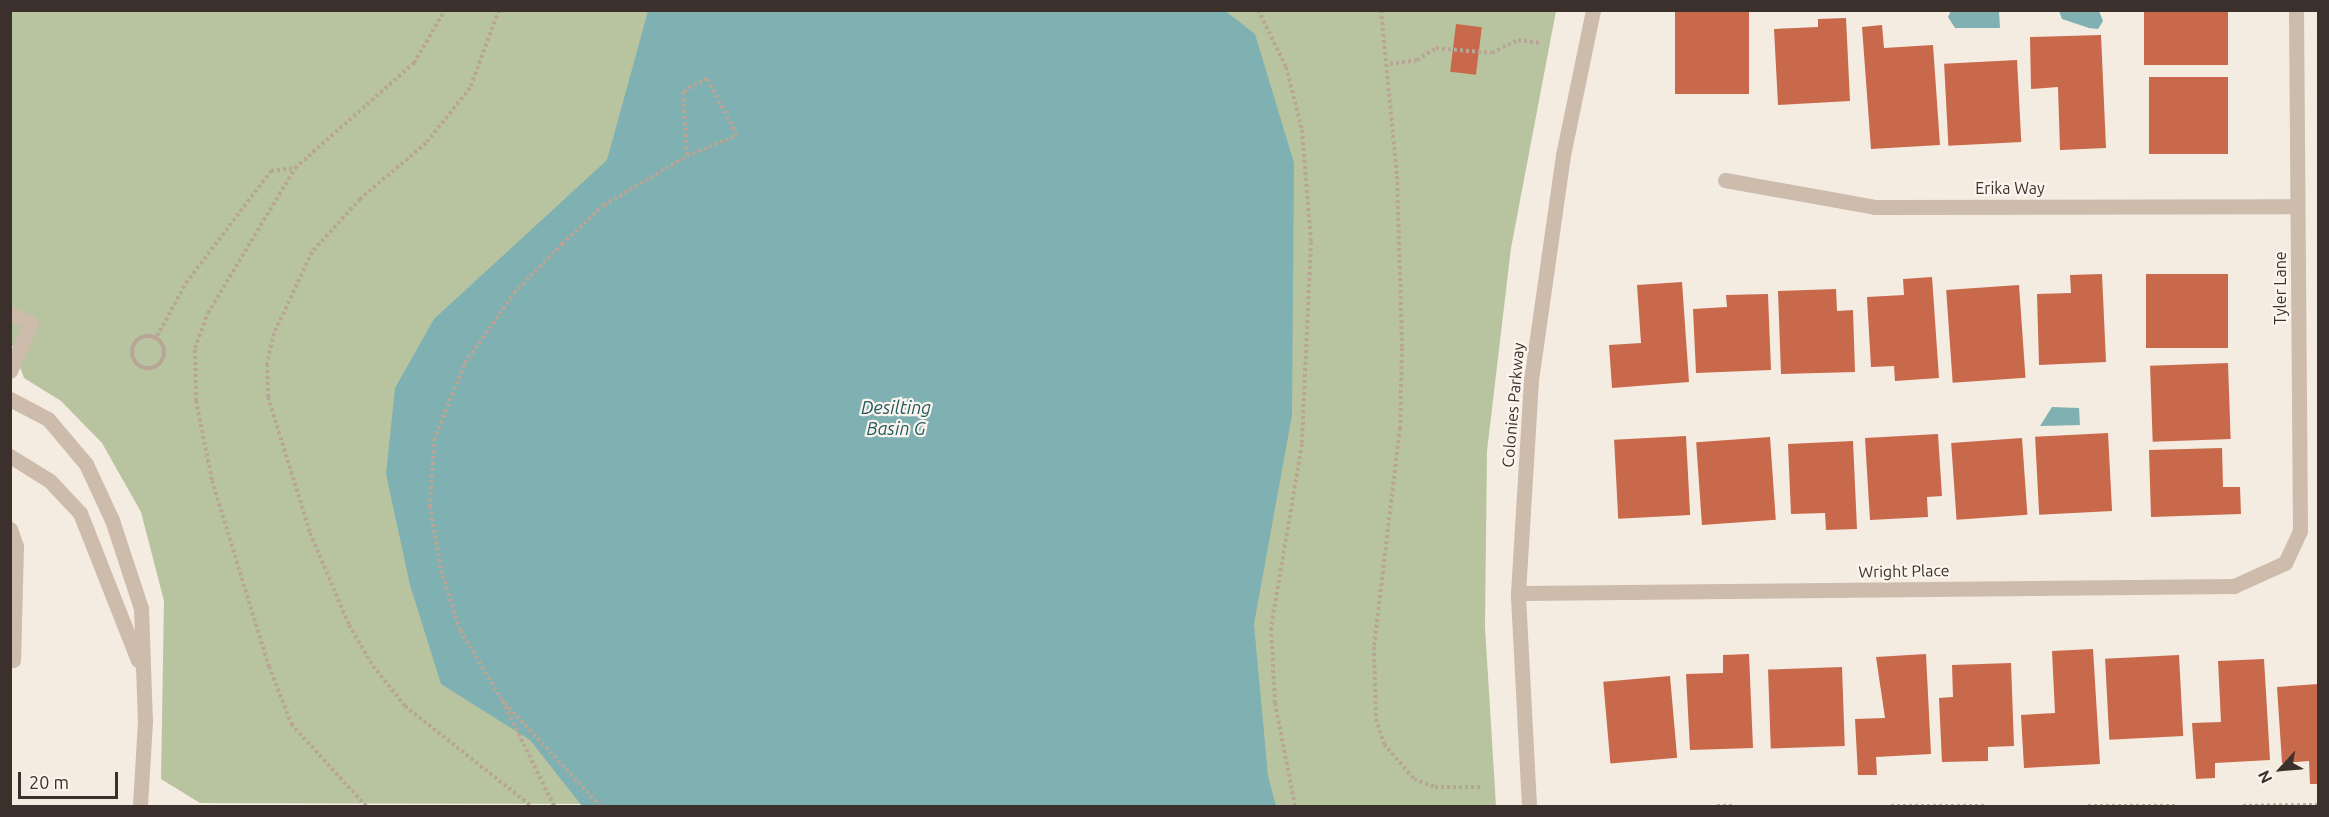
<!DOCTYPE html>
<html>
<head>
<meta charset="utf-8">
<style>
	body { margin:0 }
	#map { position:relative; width:2329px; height:817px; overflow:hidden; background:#f4ebe1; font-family:Ubuntu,sans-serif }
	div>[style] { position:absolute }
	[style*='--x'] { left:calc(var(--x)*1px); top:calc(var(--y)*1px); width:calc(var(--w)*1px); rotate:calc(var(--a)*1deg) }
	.green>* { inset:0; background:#b8c4a0 }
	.water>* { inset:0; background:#7fb0b2 }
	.building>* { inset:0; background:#c8694b; transform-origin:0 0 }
	.path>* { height:4px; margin-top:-2px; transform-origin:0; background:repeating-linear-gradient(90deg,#b9a596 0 3px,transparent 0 6px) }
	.path>.ring { margin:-2px; padding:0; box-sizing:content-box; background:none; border:4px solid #b9a596; border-radius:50% }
	.service>* { height:15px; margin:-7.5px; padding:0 7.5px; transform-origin:7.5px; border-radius:7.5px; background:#cdbbac }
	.minor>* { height:15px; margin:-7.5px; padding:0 7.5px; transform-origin:7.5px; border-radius:7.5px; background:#cdbbac }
	.tertiary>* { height:15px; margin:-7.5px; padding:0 7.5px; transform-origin:7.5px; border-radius:7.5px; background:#cdbbac }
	span { translate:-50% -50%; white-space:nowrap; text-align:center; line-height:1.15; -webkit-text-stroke:4.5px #fbf5ee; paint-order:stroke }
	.street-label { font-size:16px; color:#3b302b }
	.water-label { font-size:18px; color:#1f5a5e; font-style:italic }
	.frame { position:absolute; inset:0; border:12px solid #3b302b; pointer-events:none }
	.north { position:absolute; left:2251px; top:739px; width:60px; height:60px; -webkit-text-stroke:4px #fbf5ee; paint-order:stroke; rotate:244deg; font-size:16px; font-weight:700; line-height:24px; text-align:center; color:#3b302b }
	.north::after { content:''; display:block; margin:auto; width:21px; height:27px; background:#3b302b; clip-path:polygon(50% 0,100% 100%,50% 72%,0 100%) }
	.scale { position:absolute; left:18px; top:772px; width:100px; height:27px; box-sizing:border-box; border:3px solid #3b302b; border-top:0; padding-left:8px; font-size:18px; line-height:21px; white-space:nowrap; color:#3b302b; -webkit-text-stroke:4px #fbf5ee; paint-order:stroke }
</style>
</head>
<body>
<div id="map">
	<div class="green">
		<i style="clip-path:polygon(11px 11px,1556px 11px,1511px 248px,1487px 451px,1485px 627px,1496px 806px,200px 803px,161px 779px,164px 601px,141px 512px,102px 443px,61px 401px,24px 378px,11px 342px)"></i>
	</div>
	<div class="water">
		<i style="clip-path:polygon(1224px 10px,1255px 34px,1294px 163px,1292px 415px,1254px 624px,1268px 776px,1276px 806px,582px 806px,530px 740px,441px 684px,410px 585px,386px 474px,395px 388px,434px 319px,607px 160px,648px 11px)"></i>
		<i style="clip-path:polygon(1951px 11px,1999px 11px,2000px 28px,1955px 28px,1948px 17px)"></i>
		<i style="clip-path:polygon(2059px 11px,2099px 11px,2103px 21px,2098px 29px,2089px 28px,2062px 19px)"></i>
		<i style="clip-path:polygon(2052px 407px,2079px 408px,2080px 425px,2040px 426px)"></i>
	</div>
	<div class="building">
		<i style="left:1675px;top:10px;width:74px;height:84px"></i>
		<i style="left:2144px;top:10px;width:84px;height:55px"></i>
		<i style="clip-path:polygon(1846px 18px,1850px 101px,1778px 105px,1774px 29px,1818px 27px,1818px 19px)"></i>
		<i style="left:1456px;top:24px;width:26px;height:48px;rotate:7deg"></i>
		<i style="clip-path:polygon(1882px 25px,1884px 48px,1933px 45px,1940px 145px,1871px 149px,1862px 27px)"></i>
		<i style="clip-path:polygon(2101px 35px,2106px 148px,2060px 150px,2058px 87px,2031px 89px,2030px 37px)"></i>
		<i style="left:2017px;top:60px;width:82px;height:73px;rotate:87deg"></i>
		<i style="left:2149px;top:77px;width:79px;height:77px"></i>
		<i style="clip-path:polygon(2102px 274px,2106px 362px,2039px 365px,2037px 294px,2071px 293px,2070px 275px)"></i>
		<i style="left:2146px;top:274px;width:82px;height:74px"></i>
		<i style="clip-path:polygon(1932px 277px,1939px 378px,1895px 381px,1894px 366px,1871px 367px,1867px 297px,1904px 295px,1903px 279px)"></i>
		<i style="clip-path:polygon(1682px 282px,1689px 382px,1612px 388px,1609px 345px,1641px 343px,1637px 285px)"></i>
		<i style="left:2019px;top:285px;width:93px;height:73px;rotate:86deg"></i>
		<i style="clip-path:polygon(1836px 289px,1837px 311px,1853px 310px,1855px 372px,1781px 374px,1778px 291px)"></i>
		<i style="clip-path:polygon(1768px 294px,1771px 370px,1696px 373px,1693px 309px,1727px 307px,1726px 295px)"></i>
		<i style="left:2228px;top:363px;width:76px;height:78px;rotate:88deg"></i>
		<i style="left:2108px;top:433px;width:78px;height:73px;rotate:87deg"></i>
		<i style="clip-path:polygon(1938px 434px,1942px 496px,1927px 497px,1928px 517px,1870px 520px,1865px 438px)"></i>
		<i style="left:1686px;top:436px;width:79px;height:72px;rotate:87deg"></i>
		<i style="left:1770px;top:437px;width:83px;height:74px;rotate:86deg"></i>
		<i style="left:2022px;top:438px;width:77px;height:71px;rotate:86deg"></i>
		<i style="clip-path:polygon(1853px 441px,1857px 529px,1826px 530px,1825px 513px,1791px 514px,1788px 444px)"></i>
		<i style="clip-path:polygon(2222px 448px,2223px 487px,2240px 487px,2241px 514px,2151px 517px,2149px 450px)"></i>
		<i style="clip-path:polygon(2093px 649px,2100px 764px,2024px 768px,2021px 715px,2055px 713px,2052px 651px)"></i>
		<i style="clip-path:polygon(1749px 654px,1753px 748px,1690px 750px,1686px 674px,1723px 673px,1723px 655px)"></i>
		<i style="clip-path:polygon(1926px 654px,1931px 754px,1876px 757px,1877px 775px,1858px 775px,1855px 719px,1885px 718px,1876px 657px)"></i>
		<i style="left:2179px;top:655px;width:81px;height:74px;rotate:87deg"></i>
		<i style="clip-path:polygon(2264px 659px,2270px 760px,2215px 763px,2215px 778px,2196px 779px,2192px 723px,2221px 722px,2218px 661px)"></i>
		<i style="clip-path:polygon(2011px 663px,2014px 746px,1988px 747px,1988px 761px,1942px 762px,1939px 698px,1953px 697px,1952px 665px)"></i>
		<i style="left:1842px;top:667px;width:79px;height:74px;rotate:88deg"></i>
		<i style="left:1670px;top:676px;width:82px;height:67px;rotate:85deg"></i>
		<i style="clip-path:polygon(2318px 684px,2318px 784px,2310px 784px,2309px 761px,2282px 763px,2277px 687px)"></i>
	</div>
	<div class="path">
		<i style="--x:499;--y:10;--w:83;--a:110.4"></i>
		<i style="--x:470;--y:88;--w:70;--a:128.7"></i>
		<i style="--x:426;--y:143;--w:87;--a:139.7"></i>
		<i style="--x:360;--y:199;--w:72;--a:132.2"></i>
		<i style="--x:312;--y:252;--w:89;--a:115.1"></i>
		<i style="--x:274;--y:333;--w:32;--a:103"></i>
		<i style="--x:267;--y:364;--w:33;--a:88"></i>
		<i style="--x:268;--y:397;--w:142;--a:72.8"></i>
		<i style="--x:310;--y:533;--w:100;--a:67"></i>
		<i style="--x:349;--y:625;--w:48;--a:59.7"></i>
		<i style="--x:373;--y:666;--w:51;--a:51.3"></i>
		<i style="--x:405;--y:706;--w:161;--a:38.4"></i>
		<i style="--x:1258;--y:10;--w:64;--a:63.8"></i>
		<i style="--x:1286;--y:67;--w:65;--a:75.7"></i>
		<i style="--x:1302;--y:130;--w:112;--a:85.4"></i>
		<i style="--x:1311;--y:242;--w:202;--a:92.6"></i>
		<i style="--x:1302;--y:444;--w:187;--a:99.6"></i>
		<i style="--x:1271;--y:628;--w:75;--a:86.9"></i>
		<i style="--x:1275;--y:703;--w:105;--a:79"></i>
		<i style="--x:1381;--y:10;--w:167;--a:84.5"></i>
		<i style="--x:1397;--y:176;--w:172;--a:88.3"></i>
		<i style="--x:1402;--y:348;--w:80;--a:91.4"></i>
		<i style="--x:1400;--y:428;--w:221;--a:96.8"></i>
		<i style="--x:1374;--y:647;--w:72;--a:88.4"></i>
		<i style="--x:1376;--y:719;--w:26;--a:72"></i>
		<i style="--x:1384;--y:744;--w:46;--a:49.4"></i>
		<i style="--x:1414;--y:779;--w:22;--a:21"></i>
		<i style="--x:1435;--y:787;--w:45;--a:0"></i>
		<i style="--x:1390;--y:64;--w:27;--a:-8"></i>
		<i style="--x:1417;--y:60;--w:22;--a:-32"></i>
		<i style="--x:1436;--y:48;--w:56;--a:5.1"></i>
		<i style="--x:1492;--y:53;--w:29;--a:-27"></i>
		<i style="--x:1518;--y:40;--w:22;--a:8"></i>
		<i class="ring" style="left:132px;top:336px;width:28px;height:28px"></i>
		<i style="--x:157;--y:336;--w:60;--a:-61.3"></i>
		<i style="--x:186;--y:283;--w:141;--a:-52.8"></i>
		<i style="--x:271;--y:171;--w:24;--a:-7"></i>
		<i style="--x:505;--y:703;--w:140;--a:47.3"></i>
		<i style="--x:366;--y:806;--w:110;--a:-132.4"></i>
		<i style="--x:292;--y:725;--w:62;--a:-111.6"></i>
		<i style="--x:269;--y:667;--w:195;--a:-107"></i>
		<i style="--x:212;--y:480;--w:81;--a:-101.4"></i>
		<i style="--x:196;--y:401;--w:53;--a:-91.1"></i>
		<i style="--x:195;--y:348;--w:37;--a:-70"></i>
		<i style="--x:208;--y:313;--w:169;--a:-59"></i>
		<i style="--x:295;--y:168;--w:159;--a:-41.4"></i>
		<i style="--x:414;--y:63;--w:61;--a:-59.7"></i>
		<i style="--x:554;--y:806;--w:118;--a:-116.1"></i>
		<i style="--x:502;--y:700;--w:82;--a:-121"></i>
		<i style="--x:460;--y:630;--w:59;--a:-107.8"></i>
		<i style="--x:442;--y:574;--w:68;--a:-100.2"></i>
		<i style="--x:430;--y:507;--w:67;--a:-86.6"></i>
		<i style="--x:434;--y:440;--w:83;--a:-68.1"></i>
		<i style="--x:465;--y:363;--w:85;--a:-55"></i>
		<i style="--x:514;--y:293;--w:69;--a:-45.6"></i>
		<i style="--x:562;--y:244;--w:57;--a:-42.9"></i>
		<i style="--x:604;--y:205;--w:96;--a:-30.6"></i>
		<i style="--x:687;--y:156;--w:54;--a:-22.8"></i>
		<i style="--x:737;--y:135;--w:64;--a:-117.8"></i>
		<i style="--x:707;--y:78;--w:28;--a:150"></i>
		<i style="--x:683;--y:92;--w:64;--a:86.4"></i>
		<i style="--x:1717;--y:806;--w:18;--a:0"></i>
		<i style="--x:1891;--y:806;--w:95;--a:0"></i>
		<i style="--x:2088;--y:806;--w:87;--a:0"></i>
		<i style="--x:2243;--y:806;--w:75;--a:-0.8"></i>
	</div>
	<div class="service">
		<i style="--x:10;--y:313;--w:23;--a:25"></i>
		<i style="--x:31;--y:323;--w:52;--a:113.6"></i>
		<i style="--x:10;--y:399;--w:43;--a:27.8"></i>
		<i style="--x:48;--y:419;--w:59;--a:49.8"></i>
		<i style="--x:86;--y:464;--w:62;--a:65.1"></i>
		<i style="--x:112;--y:520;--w:93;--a:71.8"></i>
		<i style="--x:141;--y:608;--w:113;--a:88"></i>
		<i style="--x:145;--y:721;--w:85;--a:93.4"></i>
		<i style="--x:10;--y:456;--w:47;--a:32"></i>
		<i style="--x:50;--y:481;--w:44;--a:46.8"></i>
		<i style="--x:80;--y:513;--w:158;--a:68.5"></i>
		<i style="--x:10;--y:529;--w:18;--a:71"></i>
		<i style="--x:16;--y:546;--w:114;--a:91.5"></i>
	</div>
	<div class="minor">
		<i style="--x:1725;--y:180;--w:152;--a:10.2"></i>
		<i style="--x:1875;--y:207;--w:422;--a:-0.1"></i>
		<i style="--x:1518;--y:593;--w:716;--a:-0.56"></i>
		<i style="--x:2234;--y:586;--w:56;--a:-24.3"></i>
		<i style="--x:2285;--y:563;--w:35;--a:-65"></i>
		<i style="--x:2300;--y:531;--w:521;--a:-90.44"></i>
	</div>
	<div class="tertiary">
		<i style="--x:1529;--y:806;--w:213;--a:-93"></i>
		<i style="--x:1518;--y:593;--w:213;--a:-86.5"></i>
		<i style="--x:1531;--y:380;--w:227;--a:-81.9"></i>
		<i style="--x:1563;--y:155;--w:148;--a:-78.3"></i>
	</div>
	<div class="street-label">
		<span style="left:2010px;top:188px">Erika Way</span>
		<span style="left:2280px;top:288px;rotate:-90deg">Tyler Lane</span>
		<span style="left:1513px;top:405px;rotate:-85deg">Colonies Parkway</span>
		<span style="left:1904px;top:571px;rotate:-1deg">Wright Place</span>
	</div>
	<div class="water-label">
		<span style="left:896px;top:418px">Desilting<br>Basin G</span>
	</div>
	<div class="frame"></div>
	<div class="north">N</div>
	<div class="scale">20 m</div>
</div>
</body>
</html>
